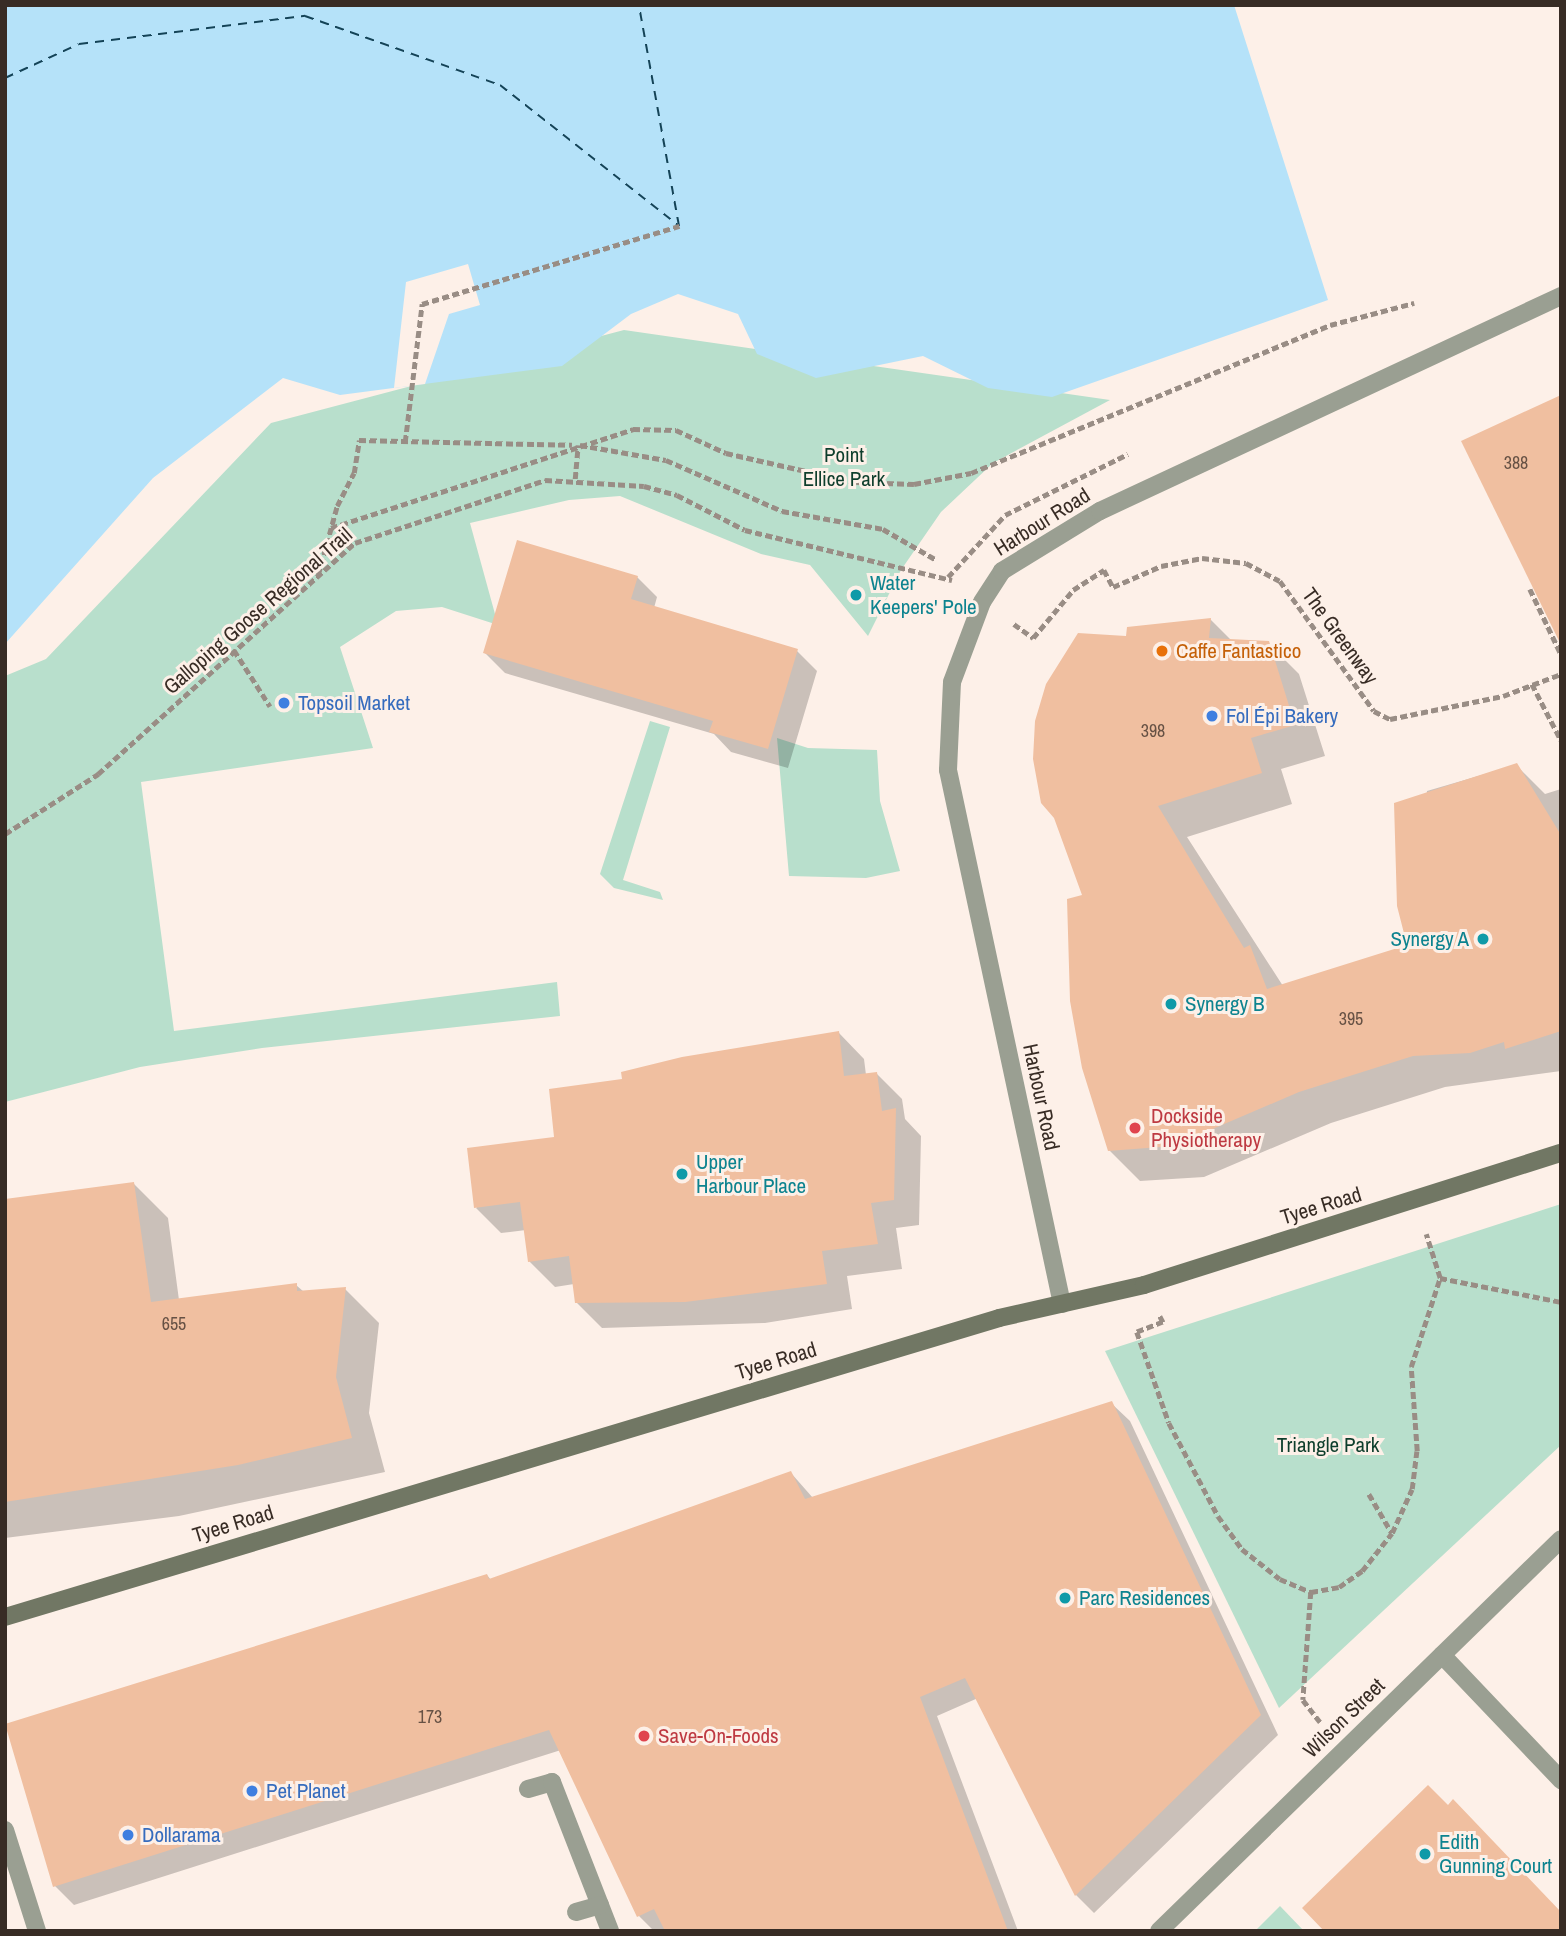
<!DOCTYPE html>
<html>
<head>
<meta charset="utf-8">
<style>
	body { margin:0 }
	#map { position:relative; width:1566px; height:1936px; overflow:hidden; background:#fdf0e8; font-family:"Archivo Narrow",sans-serif }
	div>[style] { position:absolute }
	[style*='--x'] { left:calc(var(--x)*1px); top:calc(var(--y)*1px); width:calc(var(--w)*1px); rotate:calc(var(--a)*1deg) }
	.green>* { inset:0; background:#b8dfcc }
	.water>* { inset:0; background:#b5e2f9 }
	.pier>* { inset:0; background:#fdf0e8 }
	.shadow>* { inset:0; background:#0003 }
	.ferry>* { height:2px; margin-top:-1px; transform-origin:0; background:repeating-linear-gradient(90deg,#144357 0 9px,transparent 0 16px) }
	.building>* { inset:0; background:#f0bfa0 }
	.path>* { height:4.5px; margin-top:-2.25px; transform-origin:0; background:repeating-linear-gradient(90deg,#998d85 0 7px,transparent 0 10.5px) }
	.lane>* { height:18px; margin:-9px; padding:0 9px; transform-origin:9px; border-radius:9px; background:#9a9f92 }
	.street>* { height:18px; margin:-9px; padding:0 9px; transform-origin:9px; border-radius:9px; background:#9a9f92 }
	.secondary>* { height:18px; margin:-9px; padding:0 9px; transform-origin:9px; border-radius:9px; background:#717764 }
	.dots>* { width:19px; height:19px; translate:-50% -50%; box-sizing:border-box; border:4px solid #fdf0e8; border-radius:50% }
	span { translate:-50% -50%; white-space:nowrap; text-align:center; line-height:1.15; -webkit-text-stroke:6px #fdf0e8; paint-order:stroke }
	.number-label { font-size:18px; color:#665144 }
	.number-label span { -webkit-text-stroke-width:0 }
	.park-label { font-size:21px; color:#0e3e2c }
	.street-label { font-size:21px; color:#382c25 }
	.culture-label { font-size:21px; color:#0d838f }
	.left { translate:0 -50%; text-align:left }
	.right { translate:-100% -50%; text-align:right }
	.food-label { font-size:21px; color:#c56008 }
	.shop-label { font-size:21px; color:#366cbe }
	.health-label { font-size:21px; color:#be3a42 }
	.frame { position:absolute; inset:0; border:7px solid #382c25; pointer-events:none }
</style>
</head>
<body>
<div id="map">
	<div class="green">
		<i style="clip-path:polygon(624px 330px,1110px 400px,993px 463px,941px 512px,901px 570px,868px 636px,810px 565px,761px 554px,620px 496px,569px 500px,470px 523px,498px 625px,442px 607px,396px 611px,340px 647px,373px 748px,141px 782px,174px 1031px,557px 982px,560px 1016px,262px 1048px,140px 1067px,5px 1102px,5px 676px,46px 659px,271px 423px)"></i>
		<i style="clip-path:polygon(650px 721px,670px 727px,623px 880px,660px 892px,663px 900px,614px 888px,600px 874px)"></i>
		<i style="clip-path:polygon(777px 738px,808px 748px,877px 750px,880px 801px,900px 871px,866px 878px,789px 876px)"></i>
		<i style="clip-path:polygon(1561px 1204px,1561px 1445px,1279px 1708px,1105px 1351px)"></i>
		<i style="clip-path:polygon(1280px 1906px,1304px 1931px,1255px 1931px)"></i>
	</div>
	<div class="water">
		<i style="clip-path:polygon(5px 5px,1234px 5px,1328px 300px,1052px 397px,988px 388px,923px 356px,816px 378px,757px 354px,738px 314px,678px 294px,631px 314px,562px 366px,340px 395px,283px 378px,153px 478px,5px 644px)"></i>
	</div>
	<div class="pier">
		<i style="clip-path:polygon(468px 264px,480px 305px,449px 314px,425px 384px,394px 388px,406px 282px)"></i>
	</div>
	<div class="shadow">
		<i style="clip-path:polygon(637px 577px,657px 597px,654px 608px,797px 651px,817px 671px,788px 768px,731px 752px,714px 734px,505px 673px,485px 653px)"></i>
		<i style="clip-path:polygon(1210px 619px,1232px 641px,1268px 643px,1299px 674px,1325px 756px,1281px 769px,1292px 804px,1187px 837px,1283px 986px,1409px 946px,1427px 791px,1516px 765px,1545px 794px,1561px 789px,1561px 1071px,1445px 1087px,1331px 1123px,1204px 1177px,1140px 1181px,1109px 1150px,1128px 638px)"></i>
		<i style="clip-path:polygon(839px 1033px,864px 1059px,866px 1075px,877px 1074px,902px 1099px,905px 1119px,921px 1136px,919px 1225px,896px 1228px,902px 1269px,847px 1276px,852px 1309px,765px 1323px,602px 1328px,576px 1302px,574px 1284px,555px 1287px,529px 1261px,526px 1230px,501px 1233px,476px 1208px,624px 1080px)"></i>
		<i style="clip-path:polygon(134px 1184px,168px 1218px,179px 1300px,296px 1285px,304px 1292px,345px 1289px,379px 1323px,369px 1413px,385px 1472px,179px 1516px,5px 1538px,5px 1200px)"></i>
		<i style="clip-path:polygon(1111px 1403px,1130px 1421px,1278px 1735px,1094px 1913px,1076px 1895px,978px 1698px,937px 1716px,1018px 1931px,654px 1931px,639px 1916px,561px 1750px,74px 1905px,55px 1886px,487px 1575px,491px 1580px,791px 1473px,813px 1498px)"></i>
	</div>
	<div class="ferry">
		<i style="--x:5;--y:78;--w:81;--a:-24.7"></i>
		<i style="--x:79;--y:44;--w:228;--a:-7.1"></i>
		<i style="--x:305;--y:16;--w:207;--a:19.5"></i>
		<i style="--x:500;--y:85;--w:228;--a:38.2"></i>
		<i style="--x:679;--y:226;--w:225;--a:-100.3"></i>
	</div>
	<div class="building">
		<i style="clip-path:polygon(1561px 395px,1561px 645px,1461px 441px)"></i>
		<i style="clip-path:polygon(517px 540px,638px 576px,631px 599px,798px 649px,768px 749px,709px 732px,713px 721px,483px 653px)"></i>
		<i style="clip-path:polygon(1211px 618px,1209px 638px,1269px 641px,1295px 725px,1251px 738px,1262px 773px,1158px 806px,1244px 948px,1250px 945px,1267px 989px,1407px 945px,1397px 906px,1394px 803px,1517px 763px,1561px 835px,1561px 1031px,1505px 1049px,1504px 1042px,1470px 1053px,1413px 1056px,1299px 1092px,1173px 1146px,1108px 1151px,1082px 1068px,1070px 1001px,1067px 899px,1082px 895px,1054px 818px,1041px 803px,1033px 759px,1035px 721px,1046px 684px,1078px 633px,1126px 636px,1127px 627px)"></i>
		<i style="clip-path:polygon(839px 1031px,844px 1076px,877px 1072px,882px 1111px,896px 1108px,894px 1200px,871px 1203px,878px 1244px,822px 1251px,827px 1284px,685px 1302px,575px 1303px,569px 1256px,528px 1262px,520px 1202px,474px 1208px,467px 1148px,554px 1137px,549px 1089px,622px 1079px,621px 1072px,682px 1057px)"></i>
		<i style="clip-path:polygon(134px 1182px,151px 1302px,297px 1283px,297px 1291px,346px 1287px,336px 1377px,352px 1438px,238px 1465px,5px 1502px,5px 1199px)"></i>
		<i style="clip-path:polygon(1112px 1401px,1261px 1715px,1075px 1896px,965px 1678px,920px 1697px,1008px 1931px,665px 1931px,654px 1909px,637px 1917px,549px 1730px,53px 1887px,5px 1724px,487px 1574px,489px 1579px,791px 1471px,805px 1499px)"></i>
		<i style="clip-path:polygon(1428px 1785px,1448px 1805px,1453px 1799px,1561px 1912px,1561px 1931px,1324px 1931px,1302px 1908px)"></i>
	</div>
	<div class="path">
		<i style="--x:405;--y:442;--w:139;--a:-83"></i>
		<i style="--x:422;--y:304;--w:269;--a:-16.9"></i>
		<i style="--x:580;--y:445;--w:87;--a:9.9"></i>
		<i style="--x:666;--y:460;--w:127;--a:23.7"></i>
		<i style="--x:782;--y:511;--w:103;--a:10.1"></i>
		<i style="--x:883;--y:529;--w:60;--a:30"></i>
		<i style="--x:575;--y:479;--w:34;--a:-85"></i>
		<i style="--x:331;--y:528;--w:318;--a:-18.1"></i>
		<i style="--x:633;--y:429;--w:43;--a:1.3"></i>
		<i style="--x:676;--y:430;--w:55;--a:24.7"></i>
		<i style="--x:726;--y:453;--w:132;--a:12.7"></i>
		<i style="--x:855;--y:482;--w:59;--a:1.9"></i>
		<i style="--x:914;--y:484;--w:58;--a:-10.9"></i>
		<i style="--x:971;--y:473;--w:388;--a:-22.4"></i>
		<i style="--x:1330;--y:325;--w:87;--a:-14.7"></i>
		<i style="--x:318;--y:575;--w:72;--a:-74.6"></i>
		<i style="--x:337;--y:506;--w:37;--a:-63"></i>
		<i style="--x:354;--y:473;--w:33;--a:-81"></i>
		<i style="--x:359;--y:440;--w:213;--a:1.3"></i>
		<i style="--x:948;--y:577;--w:84;--a:-47.4"></i>
		<i style="--x:1005;--y:515;--w:137;--a:-26.4"></i>
		<i style="--x:1530;--y:589;--w:72;--a:64.5"></i>
		<i style="--x:1014;--y:624;--w:24;--a:36"></i>
		<i style="--x:1033;--y:638;--w:62;--a:-50.2"></i>
		<i style="--x:1073;--y:590;--w:37;--a:-33"></i>
		<i style="--x:1104;--y:570;--w:19;--a:62"></i>
		<i style="--x:1113;--y:587;--w:52;--a:-23.6"></i>
		<i style="--x:1161;--y:566;--w:42;--a:-11"></i>
		<i style="--x:1202;--y:558;--w:44;--a:6.5"></i>
		<i style="--x:1246;--y:563;--w:38;--a:28"></i>
		<i style="--x:1280;--y:581;--w:160;--a:54.1"></i>
		<i style="--x:1374;--y:711;--w:18;--a:27"></i>
		<i style="--x:1390;--y:719;--w:115;--a:-11.5"></i>
		<i style="--x:1503;--y:696;--w:62;--a:-20.8"></i>
		<i style="--x:234;--y:650;--w:67;--a:57.3"></i>
		<i style="--x:1532;--y:684;--w:63;--a:62.6"></i>
		<i style="--x:5;--y:834;--w:111;--a:-32.8"></i>
		<i style="--x:98;--y:774;--w:346;--a:-42"></i>
		<i style="--x:355;--y:543;--w:200;--a:-18.3"></i>
		<i style="--x:545;--y:480;--w:99;--a:3.5"></i>
		<i style="--x:644;--y:486;--w:34;--a:15"></i>
		<i style="--x:677;--y:495;--w:76;--a:27.2"></i>
		<i style="--x:745;--y:530;--w:213;--a:13.6"></i>
		<i style="--x:1440;--y:1278;--w:123;--a:11.2"></i>
		<i style="--x:1160;--y:1316;--w:7;--a:63"></i>
		<i style="--x:1163;--y:1322;--w:28;--a:159"></i>
		<i style="--x:1137;--y:1332;--w:96;--a:70.6"></i>
		<i style="--x:1169;--y:1423;--w:105;--a:62.2"></i>
		<i style="--x:1218;--y:1516;--w:41;--a:54"></i>
		<i style="--x:1242;--y:1549;--w:48;--a:38.3"></i>
		<i style="--x:1280;--y:1579;--w:34;--a:23"></i>
		<i style="--x:1311;--y:1592;--w:28;--a:-10"></i>
		<i style="--x:1339;--y:1587;--w:28;--a:-35"></i>
		<i style="--x:1362;--y:1571;--w:48;--a:-51.7"></i>
		<i style="--x:1392;--y:1533;--w:48;--a:-65.6"></i>
		<i style="--x:1412;--y:1489;--w:38;--a:-83"></i>
		<i style="--x:1417;--y:1451;--w:84;--a:-94.1"></i>
		<i style="--x:1411;--y:1367;--w:94;--a:-72"></i>
		<i style="--x:1440;--y:1278;--w:46;--a:-107.7"></i>
		<i style="--x:1369;--y:1494;--w:45;--a:59.5"></i>
		<i style="--x:1311;--y:1592;--w:108;--a:94.2"></i>
		<i style="--x:1303;--y:1700;--w:28;--a:52"></i>
	</div>
	<div class="lane">
		<i style="--x:1442;--y:1655;--w:173;--a:46.4"></i>
		<i style="--x:528;--y:1789;--w:25;--a:-16"></i>
		<i style="--x:552;--y:1782;--w:160;--a:68.7"></i>
		<i style="--x:5;--y:1830;--w:106;--a:72.4"></i>
		<i style="--x:576;--y:1912;--w:25;--a:-16"></i>
	</div>
	<div class="street">
		<i style="--x:1062;--y:1304;--w:546;--a:-102.05"></i>
		<i style="--x:948;--y:770;--w:88;--a:-87.4"></i>
		<i style="--x:952;--y:682;--w:85;--a:-69.4"></i>
		<i style="--x:982;--y:602;--w:37;--a:-57"></i>
		<i style="--x:1002;--y:571;--w:115;--a:-31.5"></i>
		<i style="--x:1100;--y:511;--w:509;--a:-25"></i>
		<i style="--x:1159;--y:1931;--w:561;--a:-44.28"></i>
	</div>
	<div class="secondary">
		<i style="--x:5;--y:1617;--w:1038;--a:-16.74"></i>
		<i style="--x:999;--y:1318;--w:149;--a:-12.8"></i>
		<i style="--x:1144;--y:1285;--w:437;--a:-17.6"></i>
	</div>
	<div class="dots">
		<i style="left:856px;top:595px;background:#0f9aa8"></i>
		<i style="left:1162px;top:651px;background:#e8710a"></i>
		<i style="left:284px;top:703px;background:#3f7fe0"></i>
		<i style="left:1212px;top:716px;background:#3f7fe0"></i>
		<i style="left:1483px;top:939px;background:#0f9aa8"></i>
		<i style="left:1171px;top:1004px;background:#0f9aa8"></i>
		<i style="left:1135px;top:1128px;background:#e0444e"></i>
		<i style="left:682px;top:1174px;background:#0f9aa8"></i>
		<i style="left:1065px;top:1598px;background:#0f9aa8"></i>
		<i style="left:644px;top:1736px;background:#e0444e"></i>
		<i style="left:252px;top:1791px;background:#3f7fe0"></i>
		<i style="left:128px;top:1835px;background:#3f7fe0"></i>
		<i style="left:1425px;top:1854px;background:#0f9aa8"></i>
	</div>
	<div class="number-label">
		<span style="left:1516px;top:463px">388</span>
		<span style="left:1153px;top:731px">398</span>
		<span style="left:1351px;top:1019px">395</span>
		<span style="left:174px;top:1324px">655</span>
		<span style="left:430px;top:1717px">173</span>
	</div>
	<div class="park-label">
		<span style="left:844px;top:467px">Point<br>Ellice Park</span>
		<span style="left:1328px;top:1445px">Triangle Park</span>
	</div>
	<div class="street-label">
		<span style="left:1042px;top:522px;rotate:-32deg">Harbour Road</span>
		<span style="left:258px;top:611px;rotate:-41deg">Galloping Goose Regional Trail</span>
		<span style="left:1340px;top:636px;rotate:54deg">The Greenway</span>
		<span style="left:1041px;top:1097px;rotate:78deg">Harbour Road</span>
		<span style="left:1321px;top:1206px;rotate:-17deg">Tyee Road</span>
		<span style="left:776px;top:1361px;rotate:-17deg">Tyee Road</span>
		<span style="left:233px;top:1524px;rotate:-17deg">Tyee Road</span>
		<span style="left:1344px;top:1718px;rotate:-44deg">Wilson Street</span>
	</div>
	<div class="culture-label">
		<span class="left" style="left:870px;top:595px">Water<br>Keepers' Pole</span>
		<span class="right" style="left:1469px;top:939px">Synergy A</span>
		<span class="left" style="left:1185px;top:1004px">Synergy B</span>
		<span class="left" style="left:696px;top:1174px">Upper<br>Harbour Place</span>
		<span class="left" style="left:1079px;top:1598px">Parc Residences</span>
		<span class="left" style="left:1439px;top:1854px">Edith<br>Gunning Court</span>
	</div>
	<div class="food-label">
		<span class="left" style="left:1176px;top:651px">Caffe Fantastico</span>
	</div>
	<div class="shop-label">
		<span class="left" style="left:298px;top:703px">Topsoil Market</span>
		<span class="left" style="left:1226px;top:716px">Fol Épi Bakery</span>
		<span class="left" style="left:266px;top:1791px">Pet Planet</span>
		<span class="left" style="left:142px;top:1835px">Dollarama</span>
	</div>
	<div class="health-label">
		<span class="left" style="left:1151px;top:1128px">Dockside<br>Physiotherapy</span>
		<span class="left" style="left:658px;top:1736px">Save-On-Foods</span>
	</div>
	<div class="frame"></div>
</div>
</body>
</html>
